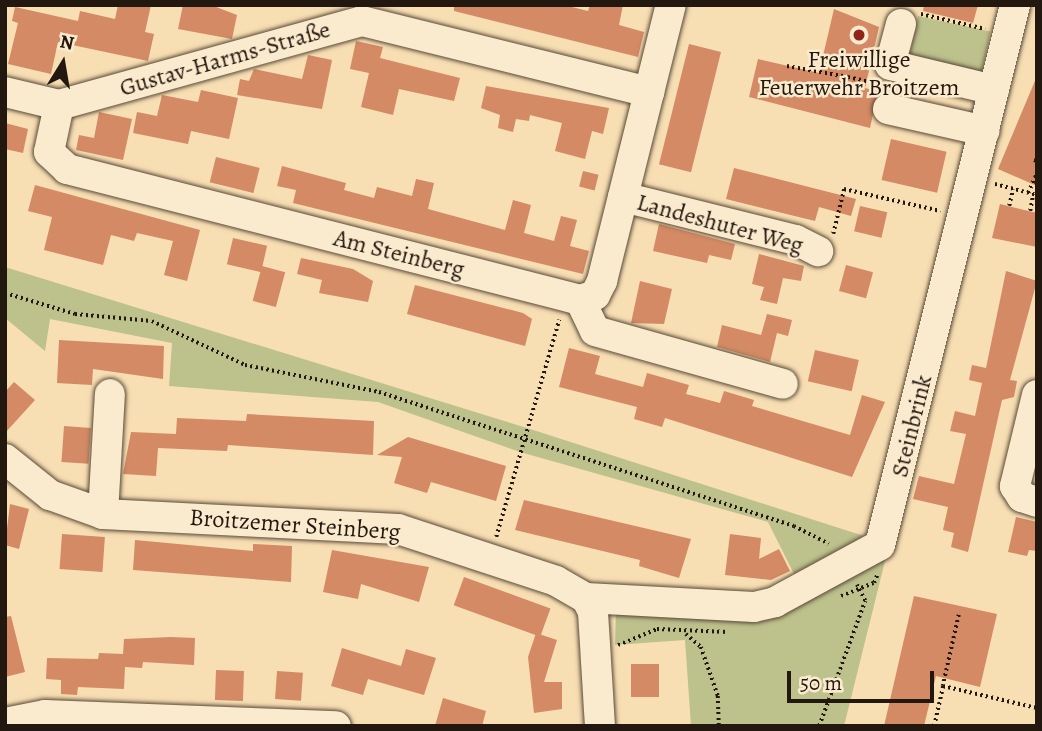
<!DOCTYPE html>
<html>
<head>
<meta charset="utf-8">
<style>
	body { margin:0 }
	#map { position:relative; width:1042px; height:731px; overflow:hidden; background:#f8deb3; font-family:Alegreya,serif }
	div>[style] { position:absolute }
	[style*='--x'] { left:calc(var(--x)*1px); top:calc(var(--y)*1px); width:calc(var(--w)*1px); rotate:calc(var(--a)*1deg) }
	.green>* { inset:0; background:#bdc18c; transform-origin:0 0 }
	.building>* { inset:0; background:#d38a65; transform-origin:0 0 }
	.path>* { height:3.5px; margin-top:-1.75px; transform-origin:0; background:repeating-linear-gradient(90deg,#23180f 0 2px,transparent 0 5.5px) }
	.roads { filter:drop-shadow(0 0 2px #584a38) drop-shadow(0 0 2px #584a38) }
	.minor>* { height:30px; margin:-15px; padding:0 15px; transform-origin:15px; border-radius:15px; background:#faeace }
	.dots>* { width:19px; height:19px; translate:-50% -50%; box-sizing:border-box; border:4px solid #faeace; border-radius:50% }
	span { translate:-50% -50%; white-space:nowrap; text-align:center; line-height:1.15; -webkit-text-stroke:5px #faeace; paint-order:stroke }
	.street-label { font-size:24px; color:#23180f }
	.poi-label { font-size:24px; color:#23180f }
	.frame { position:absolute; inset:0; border:7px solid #23180f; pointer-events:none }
	.north { position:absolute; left:28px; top:28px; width:70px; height:70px; -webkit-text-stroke:5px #faeace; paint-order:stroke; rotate:11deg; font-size:19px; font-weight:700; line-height:28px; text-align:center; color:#23180f }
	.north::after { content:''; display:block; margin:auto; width:24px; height:32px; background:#23180f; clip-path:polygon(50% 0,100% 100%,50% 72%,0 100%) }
	.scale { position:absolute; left:787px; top:671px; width:147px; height:32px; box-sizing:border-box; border:4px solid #23180f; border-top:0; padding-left:9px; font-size:21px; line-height:24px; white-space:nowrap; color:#23180f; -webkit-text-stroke:5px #faeace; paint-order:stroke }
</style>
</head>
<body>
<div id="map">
	<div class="green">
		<i style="left:918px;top:16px;width:74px;height:45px;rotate:12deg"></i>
		<i style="clip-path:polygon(5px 267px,527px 428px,864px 536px,794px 574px,768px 522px,520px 452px,378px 402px,169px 386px,172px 343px,50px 319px,45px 351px,5px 318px)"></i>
		<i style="clip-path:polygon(888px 549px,844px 726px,691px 726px,685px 640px,615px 645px,616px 610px,756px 615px)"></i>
	</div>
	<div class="building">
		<i style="clip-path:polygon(118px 5px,151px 5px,145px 32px,154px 34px,148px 61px,58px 42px,51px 74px,8px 64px,18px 23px,12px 21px,15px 7px,78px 21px,80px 11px,115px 19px)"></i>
		<i style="clip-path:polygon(183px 5px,211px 5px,237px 15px,232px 39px,178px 29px)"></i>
		<i style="clip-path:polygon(454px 5px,564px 5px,588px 11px,590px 5px,623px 5px,619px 25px,644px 32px,638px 57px,454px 11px)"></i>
		<i style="clip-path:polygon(924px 5px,978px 5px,973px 23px,923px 11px)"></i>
		<i style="clip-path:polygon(834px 9px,879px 27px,865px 88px,878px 91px,870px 128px,749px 97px,758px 59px,819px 73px)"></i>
		<i style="clip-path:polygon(356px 41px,383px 47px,380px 58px,460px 78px,454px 101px,399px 89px,393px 115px,361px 107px,369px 73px,350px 69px)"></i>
		<i style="left:689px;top:44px;width:33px;height:124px;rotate:14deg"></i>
		<i style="clip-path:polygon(308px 55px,332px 60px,322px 109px,237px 95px,240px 79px,249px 81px,254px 69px,302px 79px)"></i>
		<i style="clip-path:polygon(1037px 76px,1037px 186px,998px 169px)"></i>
		<i style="clip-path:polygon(486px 86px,609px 108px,603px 134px,592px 131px,585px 159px,555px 151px,562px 123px,530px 115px,529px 121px,516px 119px,513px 132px,498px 128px,500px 115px,481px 108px)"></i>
		<i style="clip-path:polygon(201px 90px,238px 98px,229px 139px,191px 131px,188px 144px,133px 133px,137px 112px,157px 116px,162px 95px,198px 102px)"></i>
		<i style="clip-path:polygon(99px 112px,132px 119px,123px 160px,76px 150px,79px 135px,94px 138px)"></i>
		<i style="clip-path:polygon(5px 123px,28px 129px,23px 153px,5px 149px)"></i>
		<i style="left:891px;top:139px;width:57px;height:42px;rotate:13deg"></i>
		<i style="left:216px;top:157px;width:45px;height:26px;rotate:14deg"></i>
		<i style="clip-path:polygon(282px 166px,346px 183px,344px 190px,374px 198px,377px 187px,412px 196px,416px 179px,434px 183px,428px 209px,505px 230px,513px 200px,531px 205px,524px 233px,554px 241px,561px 216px,577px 220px,570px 246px,589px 251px,583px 274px,293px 203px,296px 190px,277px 186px)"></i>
		<i style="clip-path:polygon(734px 168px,856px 199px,851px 216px,819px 207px,815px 221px,726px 199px)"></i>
		<i style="left:583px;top:171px;width:16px;height:16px;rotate:14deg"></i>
		<i style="clip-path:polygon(35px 185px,200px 230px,187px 281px,164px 275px,173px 241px,137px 233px,134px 241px,111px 235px,103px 265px,44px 250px,52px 217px,28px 211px)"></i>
		<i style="clip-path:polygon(1000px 204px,1037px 213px,1037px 247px,992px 238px)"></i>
		<i style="left:860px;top:206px;width:28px;height:26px;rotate:13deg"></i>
		<i style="clip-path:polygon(659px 224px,735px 244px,731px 260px,709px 255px,707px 263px,653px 251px)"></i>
		<i style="left:233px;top:238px;width:35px;height:27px;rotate:13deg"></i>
		<i style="clip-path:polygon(759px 254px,804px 266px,801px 281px,783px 278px,777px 304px,760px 300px,764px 287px,752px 284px)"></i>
		<i style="clip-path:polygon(301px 258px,353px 269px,373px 281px,368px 302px,319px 293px,322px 280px,297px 274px)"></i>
		<i style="left:846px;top:265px;width:28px;height:27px;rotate:15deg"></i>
		<i style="left:262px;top:266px;width:24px;height:36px;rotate:15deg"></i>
		<i style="clip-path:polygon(1006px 271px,1037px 281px,1010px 380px,1017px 381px,1014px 397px,1002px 400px,968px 552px,951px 547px,954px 533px,943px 530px,948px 507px,913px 499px,919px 476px,954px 484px,966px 434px,950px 431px,955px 411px,975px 416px,982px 383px,969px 380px,972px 365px,986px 368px)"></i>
		<i style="clip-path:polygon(640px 281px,672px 289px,664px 324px,631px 323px)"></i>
		<i style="clip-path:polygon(415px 285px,523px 313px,532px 319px,525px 346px,407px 314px)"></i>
		<i style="clip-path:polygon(767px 314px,792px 320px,788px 336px,777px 333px,770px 362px,717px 347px,722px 325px,761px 335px)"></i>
		<i style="clip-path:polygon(59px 340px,164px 346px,163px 379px,93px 369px,92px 385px,57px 383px)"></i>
		<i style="clip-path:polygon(569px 348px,600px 356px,595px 374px,643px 387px,647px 373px,689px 385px,686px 394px,720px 403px,724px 391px,754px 400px,752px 406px,850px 435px,862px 395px,885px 402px,852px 477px,665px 418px,662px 427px,634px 419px,637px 407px,559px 387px)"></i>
		<i style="left:815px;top:350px;width:45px;height:32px;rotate:13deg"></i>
		<i style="clip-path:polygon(14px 382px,35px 400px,5px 433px,5px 392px)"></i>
		<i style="clip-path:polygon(247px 414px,374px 421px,373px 455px,228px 445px,227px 451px,158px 448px,156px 476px,123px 474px,131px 432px,176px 434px,177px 418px,246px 421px)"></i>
		<i style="left:64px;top:426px;width:27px;height:36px;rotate:4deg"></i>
		<i style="clip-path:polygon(408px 437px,506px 466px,496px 501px,431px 482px,427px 493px,394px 483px,402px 457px,377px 455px)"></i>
		<i style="clip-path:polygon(524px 500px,691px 539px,679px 578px,639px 566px,640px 560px,515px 530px)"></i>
		<i style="clip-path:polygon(10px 504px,29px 509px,19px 549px,5px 545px)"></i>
		<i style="clip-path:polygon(1016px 517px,1037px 522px,1037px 551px,1029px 550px,1027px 556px,1008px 552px)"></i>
		<i style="left:62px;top:534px;width:43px;height:35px;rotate:4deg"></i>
		<i style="clip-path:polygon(730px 534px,761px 538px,759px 559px,779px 549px,790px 571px,771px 580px,725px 575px)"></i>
		<i style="clip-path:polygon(135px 540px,253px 551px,253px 544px,292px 546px,291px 582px,133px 570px)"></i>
		<i style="clip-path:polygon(332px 550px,429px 567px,419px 602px,361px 584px,358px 599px,323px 592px)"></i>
		<i style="left:464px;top:577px;width:92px;height:30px;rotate:20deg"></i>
		<i style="clip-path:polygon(914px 596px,997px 614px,980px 687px,936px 676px,924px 726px,884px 726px)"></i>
		<i style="clip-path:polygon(11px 616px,25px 672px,5px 677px,5px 617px)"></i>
		<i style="clip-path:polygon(536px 633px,557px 640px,544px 682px,562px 682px,562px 709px,534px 713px,528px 657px)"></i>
		<i style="clip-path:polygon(171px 637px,195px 638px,194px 665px,143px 662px,142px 668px,125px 667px,124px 689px,78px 687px,77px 695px,61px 694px,61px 680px,46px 679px,47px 658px,98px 659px,99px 653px,123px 654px,124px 639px)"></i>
		<i style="clip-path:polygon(342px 648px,401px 666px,406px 649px,436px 658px,424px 695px,368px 679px,363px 695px,331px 686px)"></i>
		<i style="left:659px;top:664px;width:33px;height:28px;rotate:90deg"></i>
		<i style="left:216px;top:670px;width:28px;height:30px;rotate:2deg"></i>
		<i style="left:277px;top:671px;width:26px;height:28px;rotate:4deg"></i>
		<i style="clip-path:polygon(443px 698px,486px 711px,482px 726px,435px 726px)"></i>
	</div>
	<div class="path">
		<i style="--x:921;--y:14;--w:66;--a:13.2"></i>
		<i style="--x:787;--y:66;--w:62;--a:10.2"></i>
		<i style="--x:848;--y:77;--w:7;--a:98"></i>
		<i style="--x:848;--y:77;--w:27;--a:13"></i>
		<i style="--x:1034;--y:160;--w:3;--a:18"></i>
		<i style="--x:995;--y:184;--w:43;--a:14.7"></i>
		<i style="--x:1028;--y:193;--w:22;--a:-66"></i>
		<i style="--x:1009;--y:206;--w:17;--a:-77"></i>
		<i style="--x:1030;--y:211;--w:17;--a:-80"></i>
		<i style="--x:833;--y:234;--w:46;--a:-76.3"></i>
		<i style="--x:844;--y:189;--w:99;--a:12.8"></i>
		<i style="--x:5;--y:293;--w:73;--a:16.7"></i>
		<i style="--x:75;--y:314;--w:77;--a:5.2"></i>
		<i style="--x:152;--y:321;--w:103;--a:25.3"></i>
		<i style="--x:245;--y:365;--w:137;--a:11.4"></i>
		<i style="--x:379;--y:392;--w:436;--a:17.9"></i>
		<i style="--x:794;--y:526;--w:39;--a:27"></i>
		<i style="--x:496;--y:537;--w:226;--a:-73.8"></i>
		<i style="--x:841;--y:596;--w:35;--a:-22"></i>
		<i style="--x:874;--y:583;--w:9;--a:-69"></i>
		<i style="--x:959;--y:615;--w:73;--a:102.7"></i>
		<i style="--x:943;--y:686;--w:97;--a:13.2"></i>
		<i style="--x:686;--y:634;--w:20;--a:41"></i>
		<i style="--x:701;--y:647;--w:52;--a:70.9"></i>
		<i style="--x:718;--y:696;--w:30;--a:88"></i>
		<i style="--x:618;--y:645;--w:42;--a:-22.3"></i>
		<i style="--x:657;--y:629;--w:71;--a:2.4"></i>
		<i style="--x:819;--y:726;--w:133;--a:-69.8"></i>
		<i style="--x:865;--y:601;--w:18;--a:-117"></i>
		<i style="--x:934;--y:726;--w:41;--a:-77.3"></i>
	</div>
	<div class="roads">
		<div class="minor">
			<i style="--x:901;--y:24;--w:42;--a:105"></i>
			<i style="--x:890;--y:65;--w:107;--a:13.5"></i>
			<i style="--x:5;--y:92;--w:56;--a:13.5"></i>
			<i style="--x:59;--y:105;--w:314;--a:-15.5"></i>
			<i style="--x:362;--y:21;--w:296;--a:13.9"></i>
			<i style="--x:59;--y:105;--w:48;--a:102"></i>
			<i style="--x:49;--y:152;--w:25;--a:43"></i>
			<i style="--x:67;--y:169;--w:529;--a:14.32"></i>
			<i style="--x:888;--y:109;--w:99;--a:12.8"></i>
			<i style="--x:623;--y:197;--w:178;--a:14"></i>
			<i style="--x:796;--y:240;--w:25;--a:27"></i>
			<i style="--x:580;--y:300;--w:16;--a:-18"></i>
			<i style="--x:595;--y:295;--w:16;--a:-63"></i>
			<i style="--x:602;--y:281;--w:284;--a:-76"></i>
			<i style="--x:580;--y:300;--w:34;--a:64"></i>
			<i style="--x:595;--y:331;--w:195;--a:15.7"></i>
			<i style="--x:1037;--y:395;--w:94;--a:103.6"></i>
			<i style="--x:1015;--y:486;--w:13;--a:58"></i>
			<i style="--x:1022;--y:497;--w:16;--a:18"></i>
			<i style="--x:5;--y:459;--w:58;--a:38.7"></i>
			<i style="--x:50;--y:495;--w:56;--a:19.7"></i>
			<i style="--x:103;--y:514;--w:295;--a:2.9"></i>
			<i style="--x:398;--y:529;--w:166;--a:18.2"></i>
			<i style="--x:556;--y:581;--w:34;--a:30"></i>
			<i style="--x:586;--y:598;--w:16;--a:63"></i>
			<i style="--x:593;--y:612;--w:114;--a:86.5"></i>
			<i style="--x:103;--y:514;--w:120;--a:-86.7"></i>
			<i style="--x:586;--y:598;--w:168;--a:3.1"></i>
			<i style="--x:754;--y:607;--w:22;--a:-13"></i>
			<i style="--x:775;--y:602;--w:119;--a:-28.5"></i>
			<i style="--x:880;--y:545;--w:557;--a:-75.96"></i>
			<i style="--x:5;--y:723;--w:41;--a:-11.3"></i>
			<i style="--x:45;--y:715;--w:291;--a:2.2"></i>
		</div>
	</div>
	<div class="dots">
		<i style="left:859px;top:35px;background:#8f2418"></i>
	</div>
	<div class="street-label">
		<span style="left:225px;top:59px;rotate:-16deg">Gustav-Harms-Straße</span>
		<span style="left:720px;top:224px;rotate:15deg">Landeshuter Weg</span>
		<span style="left:399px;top:254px;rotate:14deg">Am Steinberg</span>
		<span style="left:912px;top:426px;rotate:-76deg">Steinbrink</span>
		<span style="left:295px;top:525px;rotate:4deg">Broitzemer Steinberg</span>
	</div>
	<div class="poi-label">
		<span style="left:859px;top:74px">Freiwillige<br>Feuerwehr Broitzem</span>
	</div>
	<div class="frame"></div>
	<div class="north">N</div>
	<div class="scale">50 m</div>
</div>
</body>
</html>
